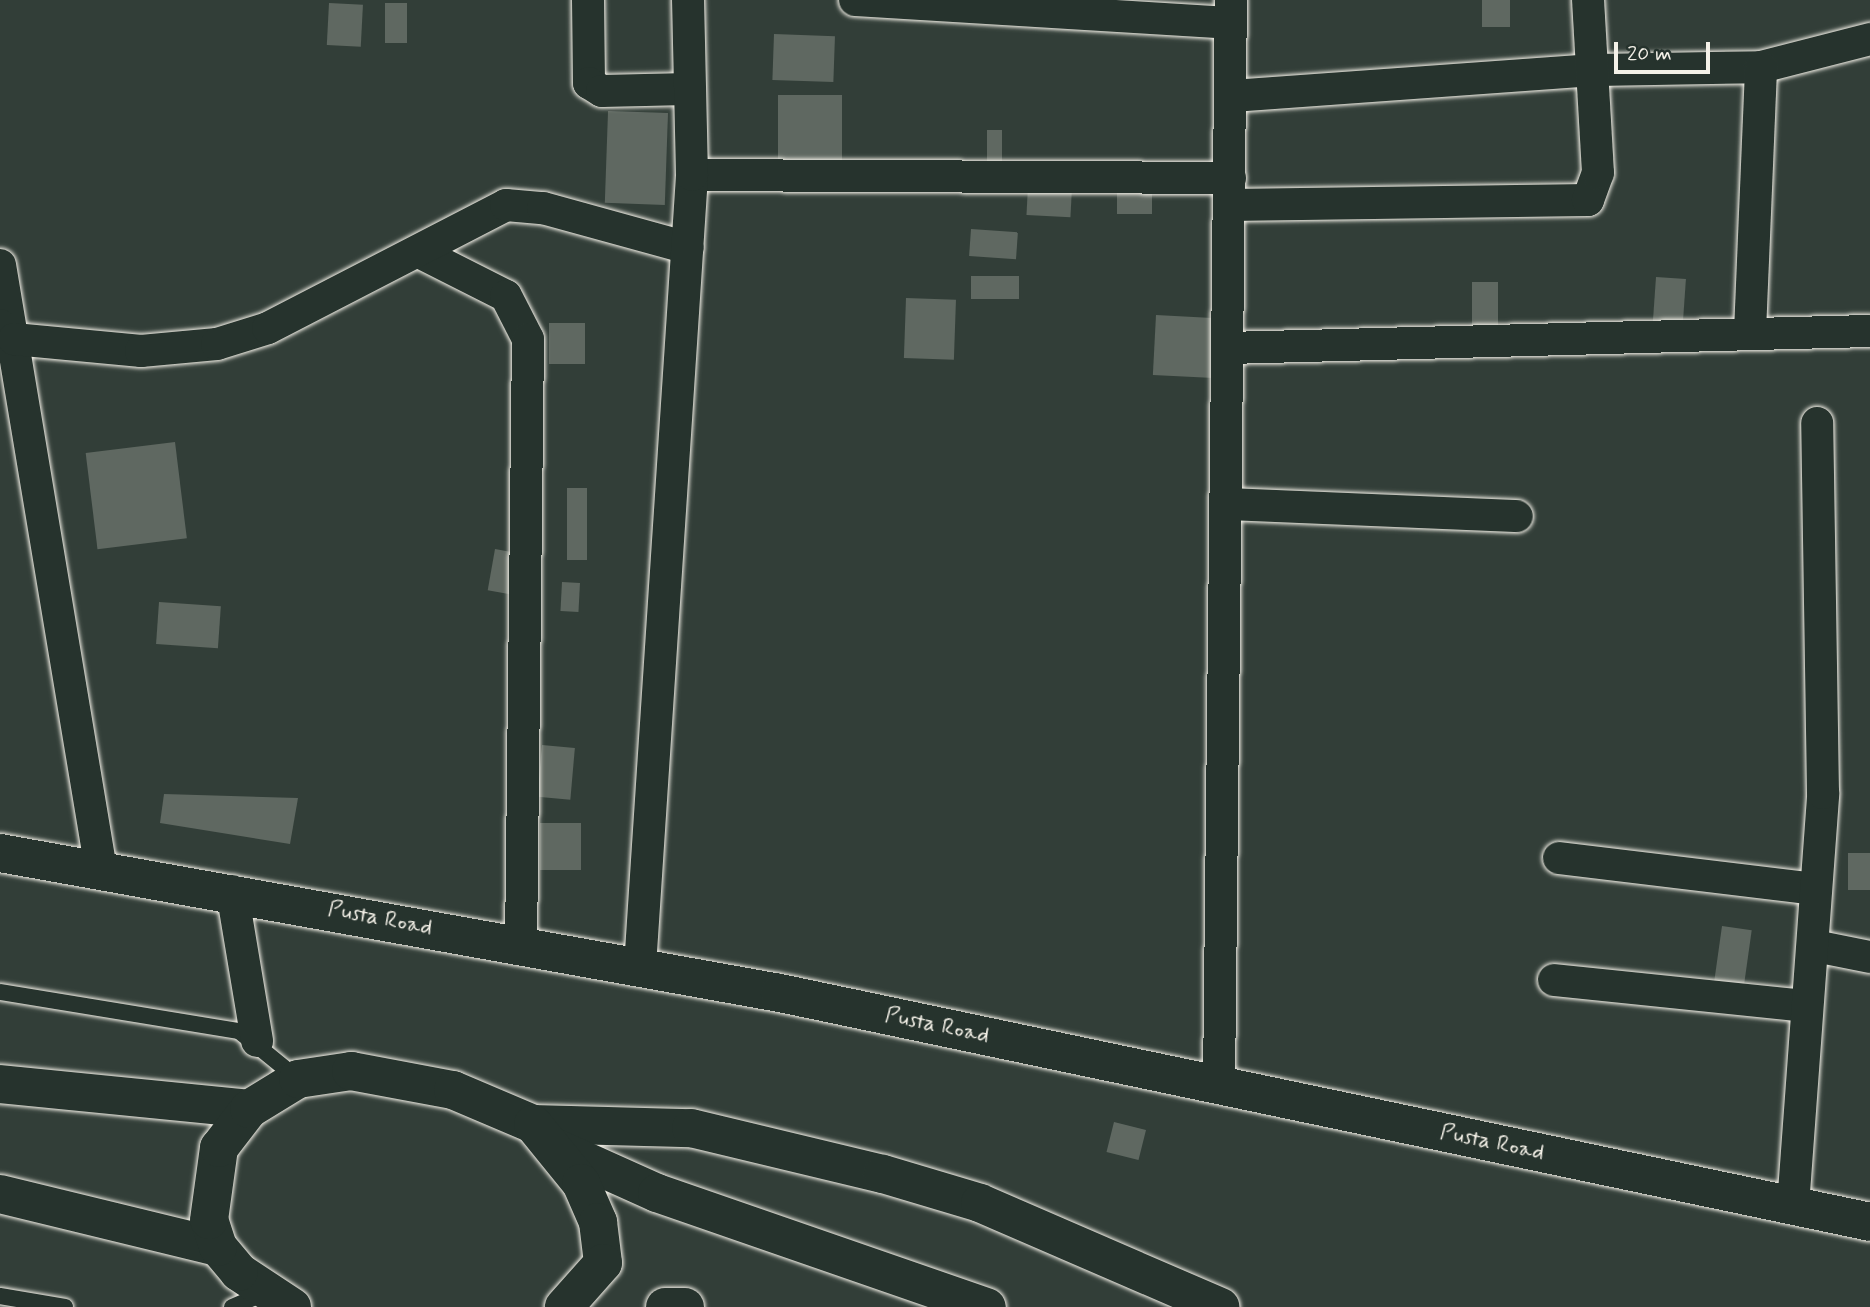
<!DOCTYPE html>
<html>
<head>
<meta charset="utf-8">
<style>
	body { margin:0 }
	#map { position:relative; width:1870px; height:1307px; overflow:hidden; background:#323e38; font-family:Mynerve,sans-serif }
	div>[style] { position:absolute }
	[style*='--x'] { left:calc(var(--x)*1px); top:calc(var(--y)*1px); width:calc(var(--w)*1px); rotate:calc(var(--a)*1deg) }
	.building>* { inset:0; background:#5f6861; transform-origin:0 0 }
	.roads { filter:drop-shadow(0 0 2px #f4f1e8) drop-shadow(0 0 2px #f4f1e8) }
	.service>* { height:16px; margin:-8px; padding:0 8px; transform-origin:8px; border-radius:8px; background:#26332d }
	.minor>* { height:32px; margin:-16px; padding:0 16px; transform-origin:16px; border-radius:16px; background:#26332d }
	.tertiary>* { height:38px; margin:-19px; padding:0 19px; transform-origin:19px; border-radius:19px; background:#26332d }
	.primary>* { height:38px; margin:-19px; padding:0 19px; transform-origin:19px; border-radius:19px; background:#26332d }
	span { translate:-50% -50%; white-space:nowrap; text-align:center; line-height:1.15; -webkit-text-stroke:6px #26332d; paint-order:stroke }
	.street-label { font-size:23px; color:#f4f1e8 }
	.scale { position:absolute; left:1614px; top:42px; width:96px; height:32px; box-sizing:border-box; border:4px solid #f4f1e8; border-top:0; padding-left:9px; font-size:21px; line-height:24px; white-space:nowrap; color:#f4f1e8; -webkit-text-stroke:5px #26332d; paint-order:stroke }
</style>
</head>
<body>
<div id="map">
	<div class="building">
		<i style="left:1482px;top:0;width:28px;height:27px"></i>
		<i style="left:329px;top:3px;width:34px;height:42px;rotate:3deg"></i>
		<i style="left:385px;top:3px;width:22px;height:40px"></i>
		<i style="left:774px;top:34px;width:61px;height:46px;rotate:2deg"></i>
		<i style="left:778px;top:95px;width:64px;height:67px"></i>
		<i style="left:668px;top:113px;width:92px;height:60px;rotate:92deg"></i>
		<i style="left:987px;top:130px;width:15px;height:33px"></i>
		<i style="left:1028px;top:186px;width:44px;height:29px;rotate:3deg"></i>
		<i style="left:1117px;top:192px;width:35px;height:22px"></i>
		<i style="left:971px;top:229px;width:47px;height:27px;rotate:4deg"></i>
		<i style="left:971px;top:276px;width:48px;height:23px"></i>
		<i style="left:1656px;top:277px;width:30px;height:51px;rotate:4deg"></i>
		<i style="left:1472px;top:282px;width:26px;height:57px"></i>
		<i style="left:906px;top:298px;width:50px;height:60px;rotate:2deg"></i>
		<i style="left:1156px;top:315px;width:66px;height:60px;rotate:3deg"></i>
		<i style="left:549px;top:323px;width:36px;height:41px"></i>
		<i style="left:175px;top:442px;width:97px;height:90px;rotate:83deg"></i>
		<i style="left:567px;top:488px;width:20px;height:72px"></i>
		<i style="left:495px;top:549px;width:28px;height:42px;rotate:10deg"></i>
		<i style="left:562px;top:582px;width:18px;height:29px;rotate:3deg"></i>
		<i style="left:159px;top:602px;width:62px;height:42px;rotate:4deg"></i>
		<i style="left:542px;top:745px;width:33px;height:52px;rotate:5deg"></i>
		<i style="clip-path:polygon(164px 794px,298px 798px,290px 844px,160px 823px)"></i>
		<i style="left:540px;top:823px;width:41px;height:47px"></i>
		<i style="left:1848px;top:853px;width:22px;height:37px"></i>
		<i style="left:1722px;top:926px;width:30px;height:56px;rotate:8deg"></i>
		<i style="left:1114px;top:1122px;width:33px;height:31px;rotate:14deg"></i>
	</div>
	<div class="roads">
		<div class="service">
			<i style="--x:0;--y:992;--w:242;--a:9.3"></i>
			<i style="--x:239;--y:1031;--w:76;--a:39.1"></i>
			<i style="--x:0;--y:1296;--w:66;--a:9.6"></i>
			<i style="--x:232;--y:1307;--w:36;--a:-23"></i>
		</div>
		<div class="minor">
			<i style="--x:588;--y:0;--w:83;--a:89.3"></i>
			<i style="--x:589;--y:83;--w:15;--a:32"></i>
			<i style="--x:602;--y:91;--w:86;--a:-1.3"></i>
			<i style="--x:855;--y:0;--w:375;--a:3.5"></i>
			<i style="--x:1232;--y:96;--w:366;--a:-4.1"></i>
			<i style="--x:1597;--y:70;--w:164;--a:-1"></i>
			<i style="--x:1761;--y:67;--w:113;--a:-14.4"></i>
			<i style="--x:692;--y:175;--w:538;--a:0.32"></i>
			<i style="--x:1230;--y:205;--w:358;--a:-0.8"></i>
			<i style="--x:1588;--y:200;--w:29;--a:-70"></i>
			<i style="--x:1598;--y:173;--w:173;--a:-93.3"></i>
			<i style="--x:419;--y:252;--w:97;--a:26.8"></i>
			<i style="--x:506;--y:296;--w:48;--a:62.9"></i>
			<i style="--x:528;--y:339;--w:606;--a:90.66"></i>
			<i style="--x:0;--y:265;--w:613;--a:80.52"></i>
			<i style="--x:0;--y:325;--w:20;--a:45"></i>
			<i style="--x:14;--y:339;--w:128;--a:5.4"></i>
			<i style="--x:141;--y:351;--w:76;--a:-5.3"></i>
			<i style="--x:217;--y:344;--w:53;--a:-17.4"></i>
			<i style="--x:268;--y:328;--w:268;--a:-27.3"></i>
			<i style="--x:506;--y:205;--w:37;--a:5"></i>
			<i style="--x:543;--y:208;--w:150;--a:15.4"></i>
			<i style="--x:1750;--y:332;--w:265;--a:-87.6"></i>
			<i style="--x:1228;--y:348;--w:642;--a:-1.52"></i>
			<i style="--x:1226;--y:504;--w:291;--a:2.4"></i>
			<i style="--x:1559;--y:858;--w:258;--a:6.9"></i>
			<i style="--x:232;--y:891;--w:152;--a:80.5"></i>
			<i style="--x:1815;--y:946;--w:56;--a:11.3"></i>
			<i style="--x:640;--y:967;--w:794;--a:-86.24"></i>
			<i style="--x:692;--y:175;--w:175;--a:-91.3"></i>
			<i style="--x:1554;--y:980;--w:253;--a:5.9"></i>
			<i style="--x:1219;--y:1085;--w:1085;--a:-89.37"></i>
			<i style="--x:1793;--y:1206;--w:414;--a:-85.8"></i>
			<i style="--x:1823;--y:793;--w:370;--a:-90.9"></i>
		</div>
		<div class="tertiary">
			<i style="--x:0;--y:853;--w:792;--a:10.18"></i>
			<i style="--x:780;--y:993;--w:1114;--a:11.86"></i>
			<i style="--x:533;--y:1124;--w:158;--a:1.5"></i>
			<i style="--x:691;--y:1128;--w:197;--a:13.5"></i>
			<i style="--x:883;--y:1174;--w:101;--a:16.6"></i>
			<i style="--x:980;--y:1203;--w:262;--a:23.4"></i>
		</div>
		<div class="primary">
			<i style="--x:0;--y:1084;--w:250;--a:5.7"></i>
			<i style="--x:559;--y:1149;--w:107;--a:24.2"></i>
			<i style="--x:657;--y:1193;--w:349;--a:19.1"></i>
			<i style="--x:0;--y:1194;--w:224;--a:13.7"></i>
			<i style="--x:292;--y:1307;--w:64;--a:-146.6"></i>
			<i style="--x:239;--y:1272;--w:33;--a:-130"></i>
			<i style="--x:218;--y:1247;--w:28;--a:-108"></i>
			<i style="--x:209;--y:1220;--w:73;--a:-82.1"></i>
			<i style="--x:219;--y:1148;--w:49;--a:-52.4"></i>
			<i style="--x:249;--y:1109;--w:57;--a:-31.5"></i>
			<i style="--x:298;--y:1079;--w:54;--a:-8.6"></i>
			<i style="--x:351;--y:1071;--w:104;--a:10.6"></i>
			<i style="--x:453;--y:1090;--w:87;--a:23"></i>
			<i style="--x:533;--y:1124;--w:76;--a:50.9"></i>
			<i style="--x:581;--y:1183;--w:43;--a:66.4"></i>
			<i style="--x:598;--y:1222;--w:41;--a:83"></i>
			<i style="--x:603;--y:1263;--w:59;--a:131.6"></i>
			<i style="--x:665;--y:1307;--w:20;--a:0"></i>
		</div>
	</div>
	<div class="street-label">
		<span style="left:380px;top:919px;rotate:11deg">Pusta Road</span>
		<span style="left:937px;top:1026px;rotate:12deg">Pusta Road</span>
		<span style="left:1492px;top:1143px;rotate:12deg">Pusta Road</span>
	</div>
	<div class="scale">20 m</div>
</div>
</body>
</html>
